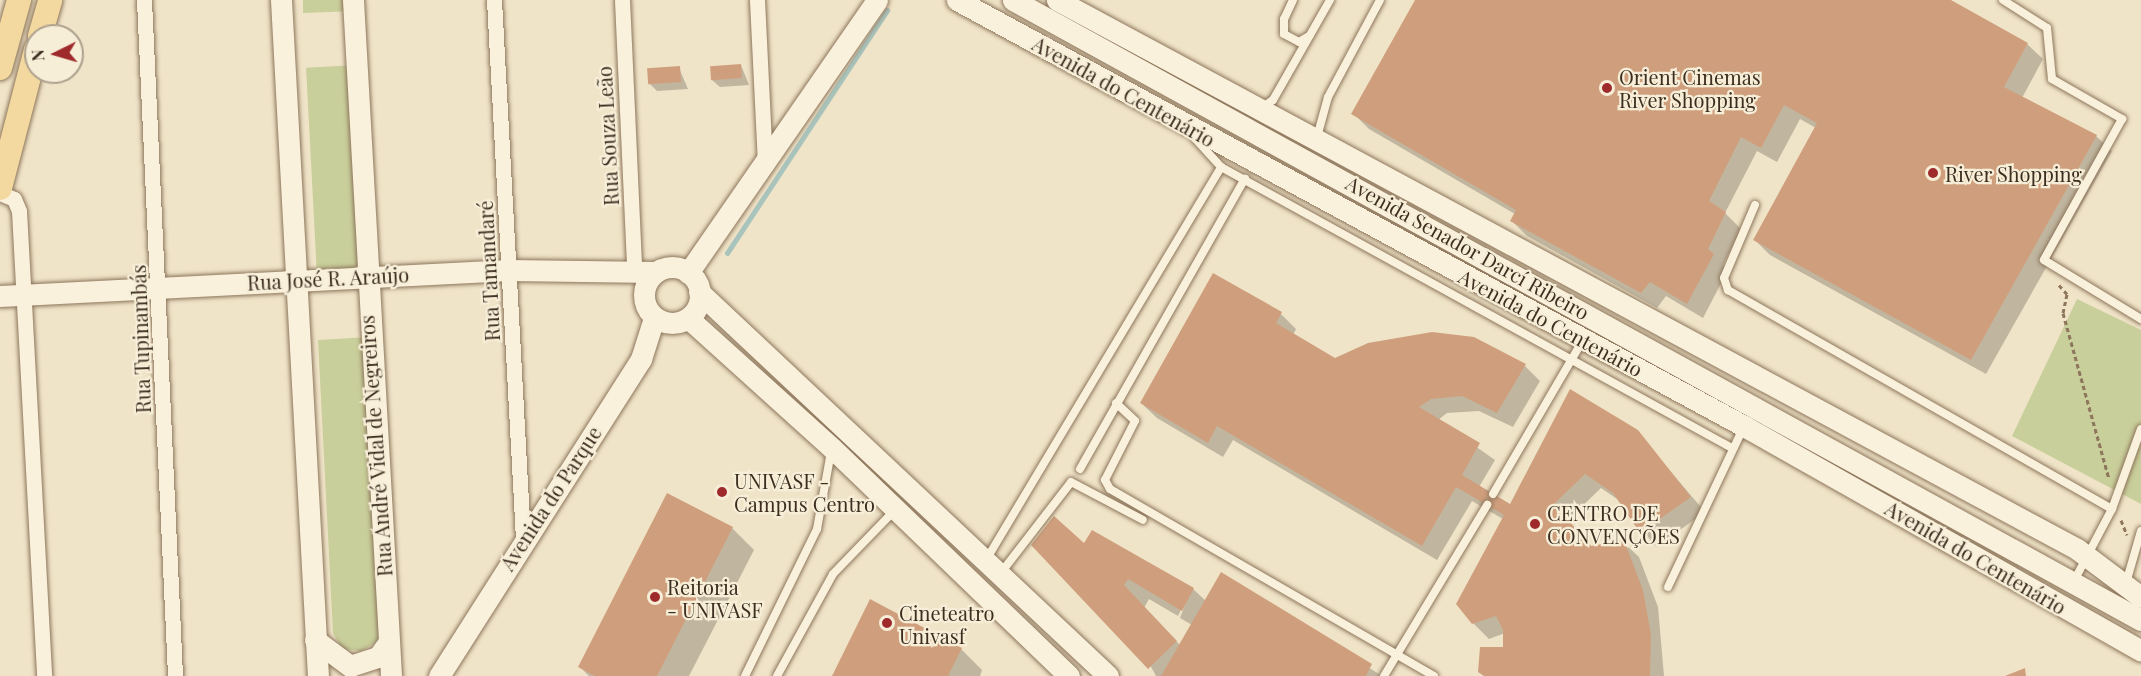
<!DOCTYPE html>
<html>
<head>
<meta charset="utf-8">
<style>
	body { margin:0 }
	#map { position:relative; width:2141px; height:676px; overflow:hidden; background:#f0e4c8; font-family:"Playfair Display",serif }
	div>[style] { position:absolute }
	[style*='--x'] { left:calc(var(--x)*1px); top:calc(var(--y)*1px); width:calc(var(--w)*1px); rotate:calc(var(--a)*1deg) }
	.green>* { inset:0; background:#c9cf9b; transform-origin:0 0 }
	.shadow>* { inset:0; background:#0003 }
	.stream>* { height:5px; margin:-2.5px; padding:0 2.5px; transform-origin:2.5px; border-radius:2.5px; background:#a9c4bc }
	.building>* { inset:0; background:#cf9f7d; transform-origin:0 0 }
	.path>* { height:3px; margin-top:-1.5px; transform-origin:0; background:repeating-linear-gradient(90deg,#8d765c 0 4.5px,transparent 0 7.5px) }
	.roads { filter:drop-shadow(0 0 2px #8d765c) drop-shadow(0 0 2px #8d765c) }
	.lane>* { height:8px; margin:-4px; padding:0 4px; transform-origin:4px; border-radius:4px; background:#faf1dc }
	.street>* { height:15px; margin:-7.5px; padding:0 7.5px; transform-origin:7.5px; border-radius:7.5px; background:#faf1dc }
	.secondary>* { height:21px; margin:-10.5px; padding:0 10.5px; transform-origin:10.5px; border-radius:10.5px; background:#faf1dc }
	.secondary>.ring { margin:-10.5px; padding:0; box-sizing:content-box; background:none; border:21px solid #faf1dc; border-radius:50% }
	.primary>* { height:24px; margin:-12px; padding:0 12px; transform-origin:12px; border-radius:12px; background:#f3d9a0 }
	.dots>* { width:16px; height:16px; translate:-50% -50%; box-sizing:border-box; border:3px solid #f7eed8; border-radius:50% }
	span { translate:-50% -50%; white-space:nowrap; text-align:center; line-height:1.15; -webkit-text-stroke:4.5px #f7eed8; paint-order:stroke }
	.poi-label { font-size:20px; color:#3d2e20 }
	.left { translate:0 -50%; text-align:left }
	.street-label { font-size:20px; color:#3d2e20 }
	.north { position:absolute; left:24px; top:24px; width:60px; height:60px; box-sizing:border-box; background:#f7eed8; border:2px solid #ada18e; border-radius:50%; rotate:265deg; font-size:16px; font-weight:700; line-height:24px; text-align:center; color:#3d2e20 }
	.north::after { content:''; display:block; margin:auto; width:21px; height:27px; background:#9e2a2b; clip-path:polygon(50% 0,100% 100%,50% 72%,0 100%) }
</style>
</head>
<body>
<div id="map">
	<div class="green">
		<i style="clip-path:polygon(303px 0,354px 0,355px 11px,303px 13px)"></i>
		<i style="left:357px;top:65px;width:203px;height:51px;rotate:87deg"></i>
		<i style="clip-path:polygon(2077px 299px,2141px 330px,2141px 504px,2012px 436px)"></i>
		<i style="clip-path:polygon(370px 337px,383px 628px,376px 642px,361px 651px,342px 649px,333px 633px,318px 340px)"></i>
	</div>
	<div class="shadow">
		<i style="clip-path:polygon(1416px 0,1945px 0,2027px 44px,2043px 59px,2022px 98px,2096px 136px,2112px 151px,1986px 374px,1770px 255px,1755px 240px,1816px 128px,1800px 119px,1777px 162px,1757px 151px,1725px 213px,1741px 229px,1723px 265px,1728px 270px,1703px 318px,1666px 296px,1657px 308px,1527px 236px,1512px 221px,1515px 214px,1369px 129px,1353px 113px)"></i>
		<i style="clip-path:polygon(741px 65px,749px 85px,720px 87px,712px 80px)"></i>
		<i style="clip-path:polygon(679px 68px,688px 89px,657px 91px,649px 83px)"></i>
		<i style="clip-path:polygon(1281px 314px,1296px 329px,1293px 335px,1335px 360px,1474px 339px,1525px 366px,1540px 381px,1513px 427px,1479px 411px,1447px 413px,1438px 420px,1495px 460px,1479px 487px,1510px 506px,1637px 432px,1705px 512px,1656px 547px,1620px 501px,1601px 488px,1568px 520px,1592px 547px,1623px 542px,1639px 557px,1658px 607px,1664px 676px,1484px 676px,1480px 672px,1505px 648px,1505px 633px,1489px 639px,1473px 623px,1503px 519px,1472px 501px,1437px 560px,1233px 440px,1223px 457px,1157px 418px,1141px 403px)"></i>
		<i style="clip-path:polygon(732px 528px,754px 550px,689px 676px,589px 676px,580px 667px)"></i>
		<i style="clip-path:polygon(evenodd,1085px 545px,1193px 589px,1206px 601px,1222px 574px,1382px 676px,1156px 676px,1085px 545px,1189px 594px,1180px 618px,1192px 625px,1180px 645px,1144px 608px,1149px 599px,1178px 616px,1189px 594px)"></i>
		<i style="clip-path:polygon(961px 649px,982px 670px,980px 676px,834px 676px)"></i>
	</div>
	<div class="stream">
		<i style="--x:727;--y:253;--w:291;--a:-56.6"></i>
	</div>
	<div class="building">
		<i style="clip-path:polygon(1415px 0,1951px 0,2028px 43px,2004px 87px,2097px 135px,1971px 360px,1753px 240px,1817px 123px,1784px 105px,1761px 148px,1741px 137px,1709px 201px,1726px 212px,1708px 249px,1714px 254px,1687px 304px,1650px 282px,1641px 293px,1510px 221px,1516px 210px,1351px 114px)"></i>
		<i style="left:741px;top:64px;width:14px;height:31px;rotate:86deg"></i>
		<i style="left:680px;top:66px;width:16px;height:33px;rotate:86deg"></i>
		<i style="clip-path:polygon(1213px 273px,1282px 312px,1276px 323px,1335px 358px,1368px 343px,1432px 332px,1474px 337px,1526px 364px,1497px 413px,1462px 396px,1431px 399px,1419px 407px,1480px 443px,1462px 475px,1510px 504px,1570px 389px,1638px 430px,1691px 497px,1640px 533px,1613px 493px,1585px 474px,1554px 504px,1591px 546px,1624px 540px,1643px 590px,1651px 635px,1650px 676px,1484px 676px,1478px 672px,1480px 647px,1503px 647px,1503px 630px,1496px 616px,1472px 624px,1456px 604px,1504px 515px,1456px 487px,1422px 546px,1217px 426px,1208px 443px,1140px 403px)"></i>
		<i style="clip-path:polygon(667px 493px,733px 527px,657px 676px,595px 676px,578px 667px)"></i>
		<i style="clip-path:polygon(1054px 516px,1084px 543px,1092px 530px,1194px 588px,1182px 611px,1128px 579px,1124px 585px,1177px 641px,1148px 669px,1031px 545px)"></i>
		<i style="clip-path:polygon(1221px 572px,1372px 664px,1366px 676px,1161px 676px)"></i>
		<i style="clip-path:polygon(870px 599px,962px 648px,948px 676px,832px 676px)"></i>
		<i style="clip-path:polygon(2025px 668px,2026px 676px,2005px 676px)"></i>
	</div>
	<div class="path">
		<i style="--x:2059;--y:285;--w:12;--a:48"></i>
		<i style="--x:2067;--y:294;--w:19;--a:102"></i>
		<i style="--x:2063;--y:313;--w:172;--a:74.5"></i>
		<i style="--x:2121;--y:520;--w:16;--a:68"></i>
	</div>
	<div class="roads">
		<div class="lane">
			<i style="--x:1293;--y:0;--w:21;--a:115"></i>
			<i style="--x:1284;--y:19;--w:15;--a:90"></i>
			<i style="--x:1284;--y:34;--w:17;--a:28"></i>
			<i style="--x:1299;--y:42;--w:12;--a:-31"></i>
			<i style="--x:2003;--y:0;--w:52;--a:32.5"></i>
			<i style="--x:2047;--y:28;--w:51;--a:84.4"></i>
			<i style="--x:2052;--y:79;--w:81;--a:29.7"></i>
			<i style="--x:2122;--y:119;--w:161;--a:119"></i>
			<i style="--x:2044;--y:260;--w:114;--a:31.3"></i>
			<i style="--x:1263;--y:107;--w:12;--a:-35"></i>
			<i style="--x:1273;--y:100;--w:115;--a:-60.3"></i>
			<i style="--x:1193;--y:136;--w:42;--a:47.9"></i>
			<i style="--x:1221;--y:167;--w:583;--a:28.81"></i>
			<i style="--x:1317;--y:137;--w:41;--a:-74.6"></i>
			<i style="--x:1328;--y:97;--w:110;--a:-61.8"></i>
			<i style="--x:1755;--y:205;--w:79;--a:113"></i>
			<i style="--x:1724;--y:278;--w:13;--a:72"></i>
			<i style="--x:1728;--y:290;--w:442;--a:29.7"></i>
			<i style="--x:1116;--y:403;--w:26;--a:43"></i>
			<i style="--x:1135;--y:421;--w:66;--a:117"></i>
			<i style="--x:1105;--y:480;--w:10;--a:61"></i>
			<i style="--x:1110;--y:489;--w:374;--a:30"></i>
			<i style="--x:1080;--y:469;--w:334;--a:-60.4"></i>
			<i style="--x:1493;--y:494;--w:178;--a:-59.7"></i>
			<i style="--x:986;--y:560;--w:458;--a:-59.1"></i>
			<i style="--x:1000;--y:574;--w:116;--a:-52.3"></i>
			<i style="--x:1071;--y:482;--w:81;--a:27.8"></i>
			<i style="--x:2074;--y:581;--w:81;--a:-62.2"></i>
			<i style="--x:2112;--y:509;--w:85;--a:-70.1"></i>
			<i style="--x:2126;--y:583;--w:54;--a:-73.9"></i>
			<i style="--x:1668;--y:587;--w:176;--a:-64.7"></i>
			<i style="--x:745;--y:676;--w:164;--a:-63.9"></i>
			<i style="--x:817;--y:529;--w:78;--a:-79.7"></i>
			<i style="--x:777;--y:676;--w:116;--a:-61.2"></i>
			<i style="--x:833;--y:574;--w:89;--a:-45.9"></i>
			<i style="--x:1384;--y:676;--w:200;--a:-58.9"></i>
		</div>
		<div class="street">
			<i style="--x:144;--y:0;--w:677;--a:87.37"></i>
			<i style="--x:494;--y:0;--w:540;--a:86.92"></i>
			<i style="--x:622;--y:0;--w:269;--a:87.4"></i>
			<i style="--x:757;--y:0;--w:165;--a:87.2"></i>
			<i style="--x:0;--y:193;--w:15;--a:23"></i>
			<i style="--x:14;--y:199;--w:13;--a:67"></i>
			<i style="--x:19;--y:211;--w:466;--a:86.9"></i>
		</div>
		<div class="secondary">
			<i style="--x:281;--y:0;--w:677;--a:86.87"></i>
			<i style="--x:353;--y:0;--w:677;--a:86.78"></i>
			<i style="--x:957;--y:0;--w:895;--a:28.43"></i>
			<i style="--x:1744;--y:426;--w:456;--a:29.5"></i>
			<i style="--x:1013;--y:0;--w:1287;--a:28.8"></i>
			<i style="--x:1057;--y:0;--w:1158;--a:28.29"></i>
			<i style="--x:2077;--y:549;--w:80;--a:36.9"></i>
			<i class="ring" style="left:644px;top:267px;width:35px;height:35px"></i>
			<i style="--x:688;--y:273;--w:332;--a:-55.3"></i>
			<i style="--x:699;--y:292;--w:561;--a:43.19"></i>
			<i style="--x:0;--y:296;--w:510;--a:-2.92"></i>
			<i style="--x:509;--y:270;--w:146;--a:0.8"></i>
			<i style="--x:688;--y:318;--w:194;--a:42.1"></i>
			<i style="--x:832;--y:448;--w:329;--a:43.9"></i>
			<i style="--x:315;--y:640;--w:44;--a:36.6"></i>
			<i style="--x:350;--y:666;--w:29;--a:-18"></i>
			<i style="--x:378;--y:657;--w:17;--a:-54"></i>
			<i style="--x:439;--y:676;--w:376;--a:-57.5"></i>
			<i style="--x:641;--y:359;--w:43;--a:-72.4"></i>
		</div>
		<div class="primary">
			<i style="--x:40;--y:36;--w:37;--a:-74"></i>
			<i style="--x:0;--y:68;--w:71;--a:-74.4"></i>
			<i style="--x:0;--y:188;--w:143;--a:-75.4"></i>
		</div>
	</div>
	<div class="dots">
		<i style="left:1607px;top:88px;background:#9e2a2b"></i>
		<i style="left:1933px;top:173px;background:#9e2a2b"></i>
		<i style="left:722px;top:492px;background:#9e2a2b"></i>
		<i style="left:1535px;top:524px;background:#9e2a2b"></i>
		<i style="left:655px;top:597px;background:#9e2a2b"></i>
		<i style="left:887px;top:623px;background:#9e2a2b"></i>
	</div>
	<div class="poi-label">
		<span class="left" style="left:1619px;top:88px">Orient Cinemas<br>River Shopping</span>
		<span class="left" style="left:1945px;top:173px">River Shopping</span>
		<span class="left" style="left:734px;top:492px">UNIVASF -<br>Campus Centro</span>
		<span class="left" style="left:1547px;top:524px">CENTRO DE<br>CONVENÇÕES</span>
		<span class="left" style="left:667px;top:598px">Reitoria<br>- UNIVASF</span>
		<span class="left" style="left:899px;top:624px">Cineteatro<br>Univasf</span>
	</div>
	<div class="street-label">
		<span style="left:1124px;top:91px;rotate:29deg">Avenida do Centenário</span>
		<span style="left:607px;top:136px;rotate:-93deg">Rua Souza Leão</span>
		<span style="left:1468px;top:247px;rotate:29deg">Avenida Senador Darcí Ribeiro</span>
		<span style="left:488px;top:271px;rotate:-93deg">Rua Tamandaré</span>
		<span style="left:328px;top:278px;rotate:-3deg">Rua José R. Araújo</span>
		<span style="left:1551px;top:322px;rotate:28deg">Avenida do Centenário</span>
		<span style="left:140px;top:339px;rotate:-92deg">Rua Tupinambás</span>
		<span style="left:375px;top:446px;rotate:-94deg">Rua André Vidal de Negreiros</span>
		<span style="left:550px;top:498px;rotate:-57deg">Avenida do Parque</span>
		<span style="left:1976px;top:557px;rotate:30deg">Avenida do Centenário</span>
	</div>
	<div class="north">N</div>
</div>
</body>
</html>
